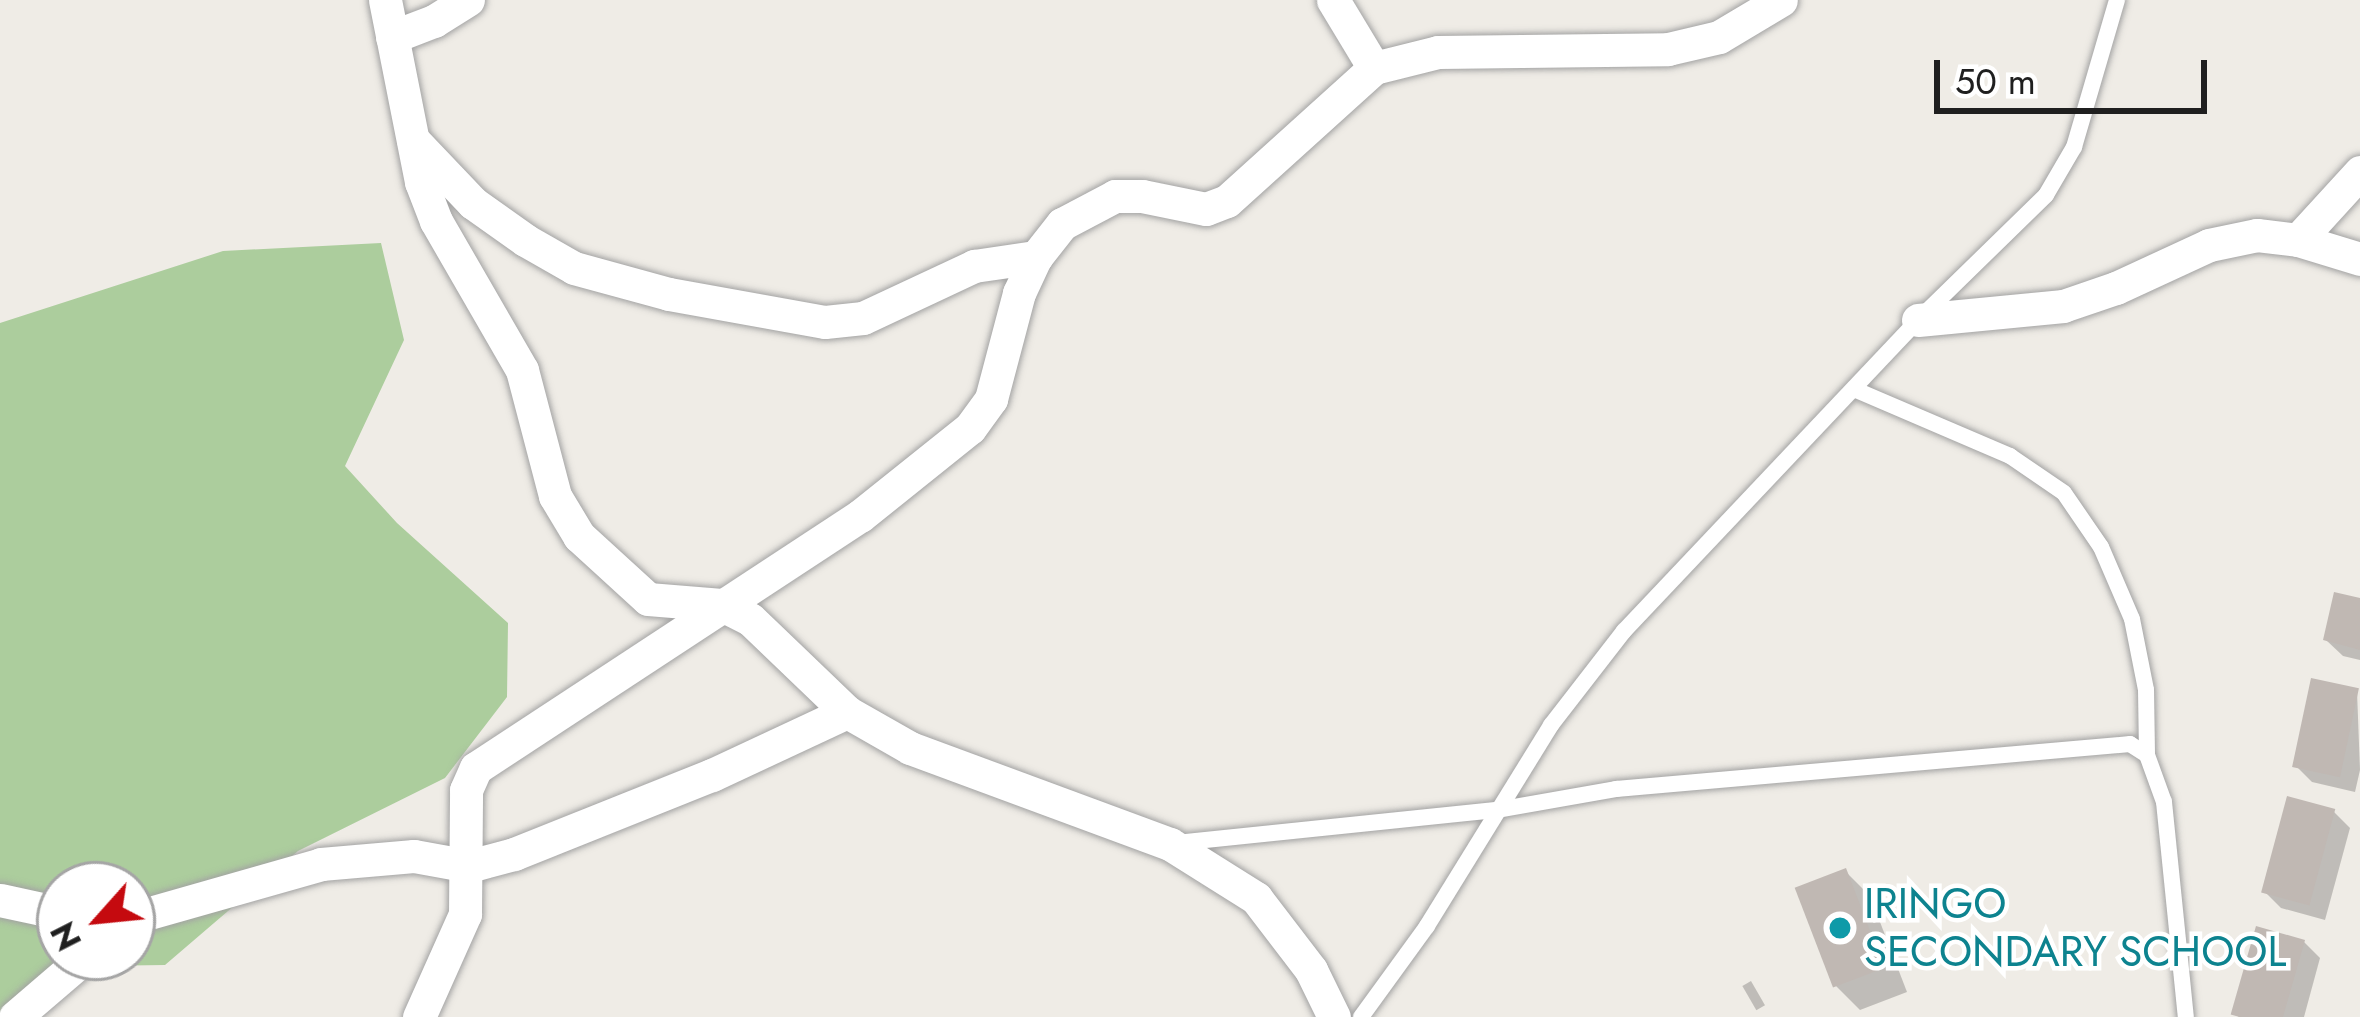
<!DOCTYPE html>
<html>
<head>
<meta charset="utf-8">
<style>
	body { margin:0 }
	#map { position:relative; width:2360px; height:1017px; overflow:hidden; background:#efece6; font-family:Jost,sans-serif }
	div>[style] { position:absolute }
	[style*='--x'] { left:calc(var(--x)*1px); top:calc(var(--y)*1px); width:calc(var(--w)*1px); rotate:calc(var(--a)*1deg) }
	.forest>* { inset:0; background:#accd9d }
	.shadow>* { inset:0; background:#0003; transform-origin:0 0 }
	.building>* { inset:0; background:#c0b8b3; transform-origin:0 0 }
	.roads { filter:drop-shadow(0 0 3px #a3a3a3) drop-shadow(0 0 3px #a3a3a3) }
	.lane>* { height:16px; margin:-8px; padding:0 8px; transform-origin:8px; border-radius:8px; background:#fff }
	.street>* { height:33px; margin:-16.5px; padding:0 16.5px; transform-origin:16.5px; border-radius:16.5px; background:#fff }
	.dots>* { width:33px; height:33px; translate:-50% -50%; box-sizing:border-box; border:6px solid #fff; border-radius:50% }
	span { translate:-50% -50%; white-space:nowrap; text-align:center; line-height:1.15; -webkit-text-stroke:9px #fff; paint-order:stroke }
	.culture-label { font-size:42px; color:#0d838f }
	.left { translate:0 -50%; text-align:left }
	.north { position:absolute; left:36px; top:861px; width:120px; height:120px; box-sizing:border-box; background:#fff; border:3px solid #a5a5a5; border-radius:50%; rotate:243deg; font-size:33px; font-weight:700; line-height:48px; text-align:center; color:#1f1f1f }
	.north::after { content:''; display:block; margin:auto; width:42px; height:54px; background:#c50a0f; clip-path:polygon(50% 0,100% 100%,50% 72%,0 100%) }
	.scale { position:absolute; left:1934px; top:60px; width:273px; height:54px; box-sizing:border-box; border:6px solid #1f1f1f; border-top:0; padding-left:15px; font-size:36px; line-height:42px; white-space:nowrap; color:#1f1f1f; -webkit-text-stroke:9px #fff; paint-order:stroke }
</style>
</head>
<body>
<div id="map">
	<div class="forest">
		<i style="clip-path:polygon(evenodd,381px 243px,404px 340px,345px 466px,397px 523px,508px 623px,507px 697px,445px 778px,298px 851px,165px 965px,94px 966px,0 1017px,0 323px,223px 251px,381px 243px,60px 885px,132px 885px,132px 957px,60px 957px,60px 885px)"></i>
	</div>
	<div class="shadow">
		<i style="clip-path:polygon(2360px 601px,2360px 660px,2343px 656px,2326px 640px)"></i>
		<i style="clip-path:polygon(2357px 691px,2360px 770px,2355px 792px,2312px 782px,2296px 766px)"></i>
		<i style="clip-path:polygon(2334px 812px,2350px 828px,2325px 920px,2281px 908px,2265px 892px)"></i>
		<i style="clip-path:polygon(1846px 872px,1870px 896px,1907px 992px,1860px 1010px,1836px 986px)"></i>
		<i style="clip-path:polygon(2304px 942px,2320px 958px,2304px 1017px,2238px 1017px)"></i>
		<i style="left:1751px;top:981px;width:28px;height:10px;rotate:60deg"></i>
	</div>
	<div class="building">
		<i style="clip-path:polygon(2334px 592px,2360px 598px,2360px 650px,2323px 640px)"></i>
		<i style="left:2311px;top:678px;width:49px;height:91px;rotate:12deg"></i>
		<i style="left:2287px;top:796px;width:50px;height:100px;rotate:15deg"></i>
		<i style="left:1846px;top:868px;width:107px;height:55px;rotate:69deg"></i>
		<i style="left:2256px;top:926px;width:51px;height:92px;rotate:16deg"></i>
	</div>
	<div class="roads">
		<div class="lane">
			<i style="--x:1856;--y:390;--w:168;--a:23.2"></i>
			<i style="--x:2010;--y:456;--w:65;--a:34.4"></i>
			<i style="--x:2064;--y:493;--w:65;--a:55.6"></i>
			<i style="--x:2101;--y:547;--w:78;--a:66.7"></i>
			<i style="--x:2132;--y:619;--w:72;--a:78.8"></i>
			<i style="--x:2146;--y:690;--w:65;--a:89.1"></i>
			<i style="--x:1177;--y:843;--w:322;--a:-5.9"></i>
			<i style="--x:1497;--y:810;--w:121;--a:-10"></i>
			<i style="--x:1616;--y:789;--w:516;--a:-5"></i>
			<i style="--x:2130;--y:744;--w:20;--a:33"></i>
			<i style="--x:2147;--y:755;--w:50;--a:70.1"></i>
			<i style="--x:2164;--y:802;--w:216;--a:84.2"></i>
			<i style="--x:1361;--y:1017;--w:112;--a:-54"></i>
			<i style="--x:1427;--y:926;--w:236;--a:-58.3"></i>
			<i style="--x:1551;--y:725;--w:119;--a:-52.2"></i>
			<i style="--x:1624;--y:631;--w:428;--a:-46.6"></i>
			<i style="--x:1918;--y:320;--w:179;--a:-44.3"></i>
			<i style="--x:2046;--y:195;--w:56;--a:-59.7"></i>
			<i style="--x:2074;--y:147;--w:153;--a:-73.7"></i>
		</div>
		<div class="street">
			<i style="--x:385;--y:0;--w:186;--a:78.8"></i>
			<i style="--x:421;--y:182;--w:42;--a:69"></i>
			<i style="--x:436;--y:221;--w:172;--a:60"></i>
			<i style="--x:522;--y:370;--w:130;--a:75.3"></i>
			<i style="--x:555;--y:496;--w:47;--a:59"></i>
			<i style="--x:579;--y:536;--w:93;--a:42.4"></i>
			<i style="--x:648;--y:599;--w:74;--a:4.6"></i>
			<i style="--x:722;--y:605;--w:31;--a:27"></i>
			<i style="--x:750;--y:619;--w:134;--a:43.8"></i>
			<i style="--x:847;--y:712;--w:73;--a:29.7"></i>
			<i style="--x:910;--y:748;--w:277;--a:20.3"></i>
			<i style="--x:1170;--y:844;--w:102;--a:32.1"></i>
			<i style="--x:1256;--y:898;--w:91;--a:52.6"></i>
			<i style="--x:1311;--y:970;--w:52;--a:63.9"></i>
			<i style="--x:1333;--y:0;--w:79;--a:58.9"></i>
			<i style="--x:392;--y:37;--w:45;--a:-20.9"></i>
			<i style="--x:434;--y:21;--w:40;--a:-32"></i>
			<i style="--x:413;--y:140;--w:87;--a:46.4"></i>
			<i style="--x:473;--y:203;--w:64;--a:35.4"></i>
			<i style="--x:525;--y:240;--w:56;--a:29.7"></i>
			<i style="--x:574;--y:268;--w:98;--a:15.3"></i>
			<i style="--x:669;--y:294;--w:158;--a:10.2"></i>
			<i style="--x:825;--y:322;--w:38;--a:-6"></i>
			<i style="--x:863;--y:318;--w:123;--a:-25.1"></i>
			<i style="--x:974;--y:266;--w:63;--a:-8.3"></i>
			<i style="--x:2298;--y:240;--w:92;--a:-47.6"></i>
			<i style="--x:1918;--y:320;--w:146;--a:-5.5"></i>
			<i style="--x:2063;--y:306;--w:56;--a:-18.8"></i>
			<i style="--x:2116;--y:288;--w:102;--a:-24.8"></i>
			<i style="--x:2209;--y:245;--w:49;--a:-11.8"></i>
			<i style="--x:2257;--y:235;--w:41;--a:7"></i>
			<i style="--x:2298;--y:240;--w:65;--a:17"></i>
			<i style="--x:0;--y:900;--w:61;--a:12.2"></i>
			<i style="--x:132;--y:918;--w:197;--a:-15.9"></i>
			<i style="--x:321;--y:864;--w:93;--a:-4.9"></i>
			<i style="--x:414;--y:856;--w:56;--a:10.3"></i>
			<i style="--x:469;--y:866;--w:47;--a:-14.9"></i>
			<i style="--x:514;--y:854;--w:213;--a:-21.8"></i>
			<i style="--x:712;--y:775;--w:149;--a:-25"></i>
			<i style="--x:15;--y:1017;--w:92;--a:-40.6"></i>
			<i style="--x:419;--y:1017;--w:113;--a:-65.9"></i>
			<i style="--x:465;--y:914;--w:124;--a:-89.5"></i>
			<i style="--x:466;--y:790;--w:24;--a:-66"></i>
			<i style="--x:476;--y:768;--w:459;--a:-33.3"></i>
			<i style="--x:860;--y:516;--w:141;--a:-38.7"></i>
			<i style="--x:970;--y:428;--w:36;--a:-54"></i>
			<i style="--x:991;--y:399;--w:110;--a:-75.2"></i>
			<i style="--x:1019;--y:293;--w:40;--a:-65"></i>
			<i style="--x:1036;--y:257;--w:42;--a:-51.8"></i>
			<i style="--x:1062;--y:224;--w:60;--a:-27.8"></i>
			<i style="--x:1115;--y:196;--w:27;--a:0"></i>
			<i style="--x:1142;--y:196;--w:65;--a:11.5"></i>
			<i style="--x:1206;--y:209;--w:22;--a:-21"></i>
			<i style="--x:1227;--y:201;--w:198;--a:-42.1"></i>
			<i style="--x:1374;--y:68;--w:66;--a:-14"></i>
			<i style="--x:1438;--y:52;--w:230;--a:-0.7"></i>
			<i style="--x:1668;--y:49;--w:52;--a:-13.2"></i>
			<i style="--x:1719;--y:37;--w:72;--a:-30.8"></i>
		</div>
	</div>
	<div class="dots">
		<i style="left:1840px;top:928px;background:#0f9aa8"></i>
	</div>
	<div class="culture-label">
		<span class="left" style="left:1864px;top:928px">IRINGO<br>SECONDARY SCHOOL</span>
	</div>
	<div class="north">N</div>
	<div class="scale">50 m</div>
</div>
</body>
</html>
